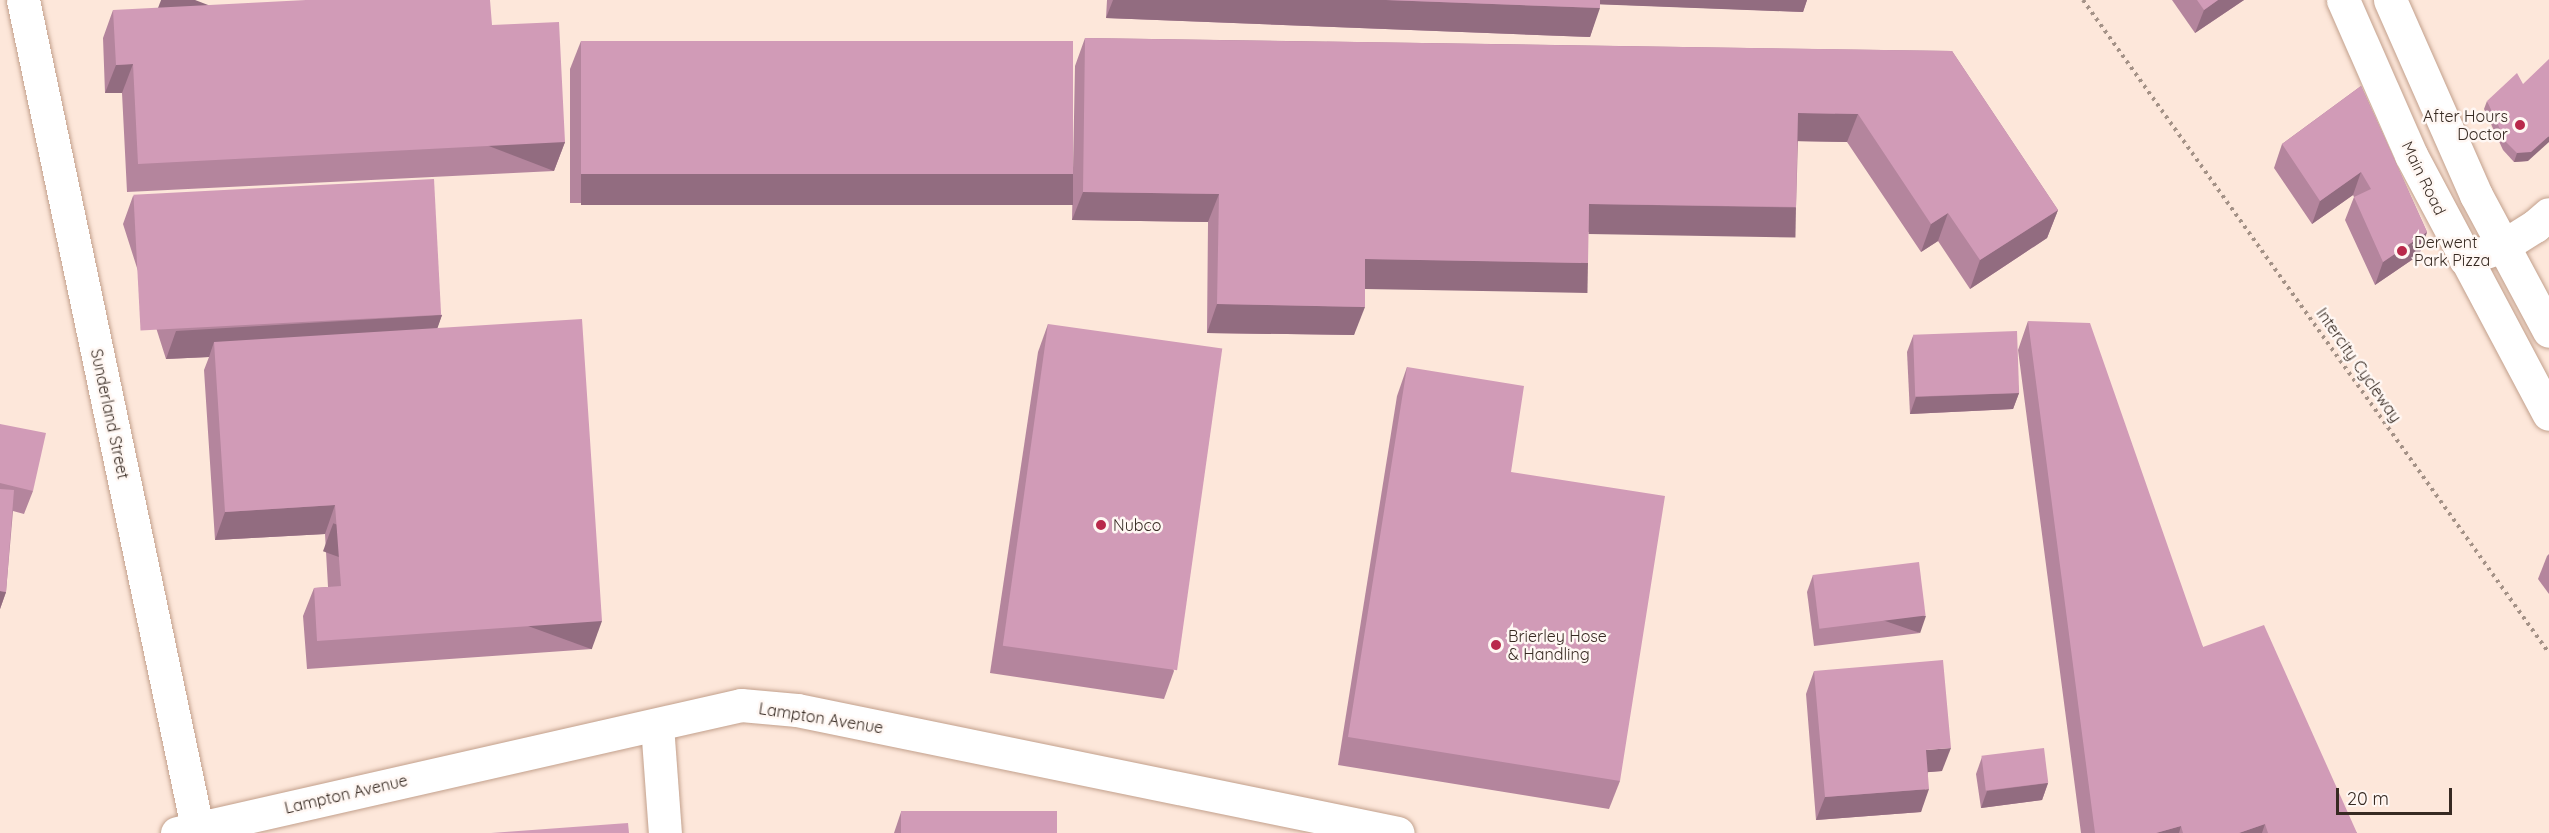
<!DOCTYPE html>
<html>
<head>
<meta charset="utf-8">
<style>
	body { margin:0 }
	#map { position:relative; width:2549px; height:833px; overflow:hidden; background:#fde7da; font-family:Quicksand,sans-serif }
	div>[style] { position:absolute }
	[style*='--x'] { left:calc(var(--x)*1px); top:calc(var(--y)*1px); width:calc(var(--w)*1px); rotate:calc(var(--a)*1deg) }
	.path>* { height:4px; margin-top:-2px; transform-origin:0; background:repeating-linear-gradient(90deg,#a49287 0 3px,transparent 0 7.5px) }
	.roads { filter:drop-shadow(0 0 2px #c2a08c) drop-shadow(0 0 2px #c2a08c) }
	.minor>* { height:33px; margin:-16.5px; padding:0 16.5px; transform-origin:16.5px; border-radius:16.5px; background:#fff }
	.major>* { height:33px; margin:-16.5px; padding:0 16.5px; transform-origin:16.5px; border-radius:16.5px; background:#fff }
	.wall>* { inset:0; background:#b4859d }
	.shaded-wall>* { inset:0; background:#926c80; transform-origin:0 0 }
	.building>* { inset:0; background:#d19bb7; transform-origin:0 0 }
	.dots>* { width:16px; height:16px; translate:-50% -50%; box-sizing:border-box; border:3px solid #fff7f3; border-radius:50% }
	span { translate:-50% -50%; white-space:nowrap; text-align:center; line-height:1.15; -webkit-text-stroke:5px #fff7f3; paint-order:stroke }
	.poi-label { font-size:16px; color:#372a22 }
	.right { translate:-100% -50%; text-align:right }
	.left { translate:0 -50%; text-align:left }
	.street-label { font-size:16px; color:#372a22 }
	.scale { position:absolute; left:2336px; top:788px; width:116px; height:27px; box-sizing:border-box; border:3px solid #372a22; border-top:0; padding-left:8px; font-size:18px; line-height:21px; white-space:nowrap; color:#372a22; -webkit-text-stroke:4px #fff7f3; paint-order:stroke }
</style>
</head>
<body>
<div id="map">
	<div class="path">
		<i style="--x:2083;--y:0;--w:802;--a:54.49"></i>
	</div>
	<div class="roads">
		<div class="minor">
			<i style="--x:23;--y:0;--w:845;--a:78.12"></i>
			<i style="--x:2465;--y:259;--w:40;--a:-18.9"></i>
			<i style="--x:2503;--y:246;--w:38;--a:-32"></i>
			<i style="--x:2535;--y:226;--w:18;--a:-41"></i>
			<i style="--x:657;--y:725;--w:108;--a:85.8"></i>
			<i style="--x:177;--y:833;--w:578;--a:-12.79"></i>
			<i style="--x:741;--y:705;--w:56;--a:5.1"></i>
			<i style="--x:797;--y:710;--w:613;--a:11.57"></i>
		</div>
		<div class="major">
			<i style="--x:2343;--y:0;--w:169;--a:66.3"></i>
			<i style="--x:2411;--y:155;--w:293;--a:62"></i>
			<i style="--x:2390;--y:0;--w:213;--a:66.2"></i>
			<i style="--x:2476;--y:195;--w:154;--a:61.8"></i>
		</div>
	</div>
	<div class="wall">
		<i style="clip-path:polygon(1107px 0,1807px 0,1803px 12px,1600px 4px,1590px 37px,1106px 18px)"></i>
		<i style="clip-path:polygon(2172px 0,2244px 0,2195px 33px)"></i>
		<i style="clip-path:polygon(113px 10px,492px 25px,565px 142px,554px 171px,127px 192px,122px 93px,105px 93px,103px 38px)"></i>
		<i style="clip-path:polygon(1085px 38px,1952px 51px,2058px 210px,2047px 238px,1970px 289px,1938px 241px,1921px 252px,1847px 142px,1798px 141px,1796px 207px,1786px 235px,1588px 232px,1588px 263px,1577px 291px,1365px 287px,1354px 335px,1207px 333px,1208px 222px,1072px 220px,1075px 66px)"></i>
		<i style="clip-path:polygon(581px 41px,1063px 202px,570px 203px,570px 69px)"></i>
		<i style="clip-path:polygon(2361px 86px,2427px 232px,2419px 255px,2375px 285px,2345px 220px,2354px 197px,2353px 195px,2312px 224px,2274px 168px,2282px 144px)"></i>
		<i style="clip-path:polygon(2487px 101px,2528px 161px,2514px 162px,2503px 150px,2484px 109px)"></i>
		<i style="clip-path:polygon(133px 196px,442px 315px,437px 328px,592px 649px,307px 669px,303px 616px,314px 588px,328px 587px,325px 534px,215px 540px,204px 370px,209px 357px,166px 359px,123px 224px)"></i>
		<i style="clip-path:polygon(2028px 321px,2203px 647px,2357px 833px,2081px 833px,2018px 350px)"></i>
		<i style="clip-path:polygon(1048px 324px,1174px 671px,1164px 699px,990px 673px,1038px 352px)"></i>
		<i style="clip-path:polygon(1913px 336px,2019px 393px,2013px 409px,1910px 414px,1907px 352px)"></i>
		<i style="clip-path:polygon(1407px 367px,1511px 472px,1620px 781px,1609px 809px,1338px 765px,1397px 396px)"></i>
		<i style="clip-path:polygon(0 424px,33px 491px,24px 514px,13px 511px,6px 592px,0 609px)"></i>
		<i style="clip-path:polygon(2549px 554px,2549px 594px,2538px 579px,2547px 556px)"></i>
		<i style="clip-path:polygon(1813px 575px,1920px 633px,1814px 646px,1807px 592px)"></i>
		<i style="clip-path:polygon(1814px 671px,1942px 771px,1928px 772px,1921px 812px,1816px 820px,1806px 694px)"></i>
		<i style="clip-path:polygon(1982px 757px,2048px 783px,2042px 800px,1981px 808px,1976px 774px)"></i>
		<i style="clip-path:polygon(901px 812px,1057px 833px,894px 833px)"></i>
	</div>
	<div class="shaded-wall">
		<i style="clip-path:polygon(1113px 0,1386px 0,1600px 8px,1590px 37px,1106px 18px)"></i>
		<i style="clip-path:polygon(1592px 0,1807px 0,1803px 12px,1591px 4px)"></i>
		<i style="clip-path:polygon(2218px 0,2244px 0,2195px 33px,2204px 10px)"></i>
		<i style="clip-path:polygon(133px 64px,122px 93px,105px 93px,116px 65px)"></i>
		<i style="clip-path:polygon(1798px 113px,1858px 114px,1847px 142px,1788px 141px)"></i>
		<i style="clip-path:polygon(2549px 136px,2549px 142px,2528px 161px,2514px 162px,2517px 153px)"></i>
		<i style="left:565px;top:142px;width:31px;height:428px;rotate:111deg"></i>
		<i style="clip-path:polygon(2361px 172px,2353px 195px,2312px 224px,2320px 201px)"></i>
		<i style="left:581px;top:174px;width:492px;height:31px"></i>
		<i style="clip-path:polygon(1083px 192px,1219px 194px,1208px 222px,1072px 220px)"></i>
		<i style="left:1589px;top:204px;width:207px;height:30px;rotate:1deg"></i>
		<i style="clip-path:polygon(2058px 210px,2047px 238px,1970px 289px,1980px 260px)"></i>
		<i style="clip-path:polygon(1948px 213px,1938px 241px,1921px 252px,1931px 224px)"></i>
		<i style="clip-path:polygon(2427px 232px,2419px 255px,2375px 285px,2383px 262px)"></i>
		<i style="left:1365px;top:259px;width:223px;height:30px;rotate:1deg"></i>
		<i style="clip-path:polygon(1217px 304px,1365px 307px,1354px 335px,1207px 333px)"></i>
		<i style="clip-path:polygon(442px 315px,432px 344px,214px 342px,209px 357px,166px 359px,176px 331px)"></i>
		<i style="clip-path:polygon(2019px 393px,2013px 409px,1910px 414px,1916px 397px)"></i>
		<i style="clip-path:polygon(335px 505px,325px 534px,215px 540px,225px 512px)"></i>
		<i style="clip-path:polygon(0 591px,6px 592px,0 609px)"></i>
		<i style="left:1926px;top:616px;width:18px;height:107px;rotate:109deg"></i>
		<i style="left:602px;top:621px;width:30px;height:286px;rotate:110deg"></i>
		<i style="clip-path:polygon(1951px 748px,1942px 771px,1918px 773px,1926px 750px)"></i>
		<i style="clip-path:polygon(2048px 783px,2042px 800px,1981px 808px,1987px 791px)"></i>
		<i style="clip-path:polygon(1929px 789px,1921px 812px,1816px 820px,1825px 797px)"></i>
		<i style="clip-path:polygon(2265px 824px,2262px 833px,2239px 833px)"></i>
		<i style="clip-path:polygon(2181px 826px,2179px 833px,2156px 833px)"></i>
	</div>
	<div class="building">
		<i style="clip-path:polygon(306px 0,490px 0,492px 25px,559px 22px,565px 142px,138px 164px,133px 64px,116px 65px,113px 10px)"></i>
		<i style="clip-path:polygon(1386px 0,1600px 0,1600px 8px)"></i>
		<i style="clip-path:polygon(2197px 0,2218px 0,2204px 10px)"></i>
		<i style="clip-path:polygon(1085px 38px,1952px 51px,2058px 210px,1980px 260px,1948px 213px,1931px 224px,1858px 114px,1798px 113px,1796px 207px,1589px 204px,1588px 263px,1365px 259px,1365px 307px,1217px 304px,1219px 194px,1083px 192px)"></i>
		<i style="left:581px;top:41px;width:492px;height:133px"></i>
		<i style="clip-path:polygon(2549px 59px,2549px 136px,2531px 152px,2517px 153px,2506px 142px,2487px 101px,2517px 73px,2523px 84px)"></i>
		<i style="clip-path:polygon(2361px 86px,2427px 232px,2383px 262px,2354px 197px,2371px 189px,2361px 172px,2320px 201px,2282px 144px)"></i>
		<i style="left:434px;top:179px;width:136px;height:301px;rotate:87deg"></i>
		<i style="clip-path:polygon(582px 319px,602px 621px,317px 641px,314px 588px,341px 586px,335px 505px,225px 512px,214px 342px)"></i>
		<i style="clip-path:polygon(2028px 321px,2090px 323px,2203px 647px,2264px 625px,2357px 833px,2268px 833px,2265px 824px,2239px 833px,2183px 833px,2181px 826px,2156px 833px,2095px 833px)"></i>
		<i style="left:1048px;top:324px;width:176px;height:325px;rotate:8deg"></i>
		<i style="left:2017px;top:331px;width:62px;height:104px;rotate:88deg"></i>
		<i style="clip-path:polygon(1407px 367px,1524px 386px,1511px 472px,1665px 496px,1620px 781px,1348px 737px)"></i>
		<i style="clip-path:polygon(0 424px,46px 433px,33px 491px,0 483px)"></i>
		<i style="clip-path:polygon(0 489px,14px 490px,6px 592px,0 591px)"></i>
		<i style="left:1919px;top:562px;width:54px;height:107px;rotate:83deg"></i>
		<i style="clip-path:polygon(1943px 660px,1951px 748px,1926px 750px,1929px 789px,1825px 797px,1814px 671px)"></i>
		<i style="left:2044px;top:748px;width:35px;height:63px;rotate:83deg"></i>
		<i style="left:1057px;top:811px;width:22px;height:156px;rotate:90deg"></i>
		<i style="clip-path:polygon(628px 823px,629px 833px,491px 833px)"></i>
	</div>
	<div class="dots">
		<i style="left:2520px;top:125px;background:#b9294b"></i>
		<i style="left:2402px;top:251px;background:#b9294b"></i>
		<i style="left:1101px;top:525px;background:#b9294b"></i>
		<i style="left:1496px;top:645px;background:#b9294b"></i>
	</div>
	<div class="poi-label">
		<span class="right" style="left:2508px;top:125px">After Hours<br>Doctor</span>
		<span class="left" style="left:2414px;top:251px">Derwent<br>Park Pizza</span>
		<span class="left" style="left:1113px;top:525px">Nubco</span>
		<span class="left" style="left:1508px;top:645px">Brierley Hose<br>&amp; Handling</span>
	</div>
	<div class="street-label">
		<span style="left:2424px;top:178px;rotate:64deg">Main Road</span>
		<span style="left:2359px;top:365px;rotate:55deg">Intercity Cycleway</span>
		<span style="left:110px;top:414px;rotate:78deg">Sunderland Street</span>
		<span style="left:821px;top:718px;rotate:9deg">Lampton Avenue</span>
		<span style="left:346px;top:794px;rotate:-13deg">Lampton Avenue</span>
	</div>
	<div class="scale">20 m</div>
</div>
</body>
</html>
